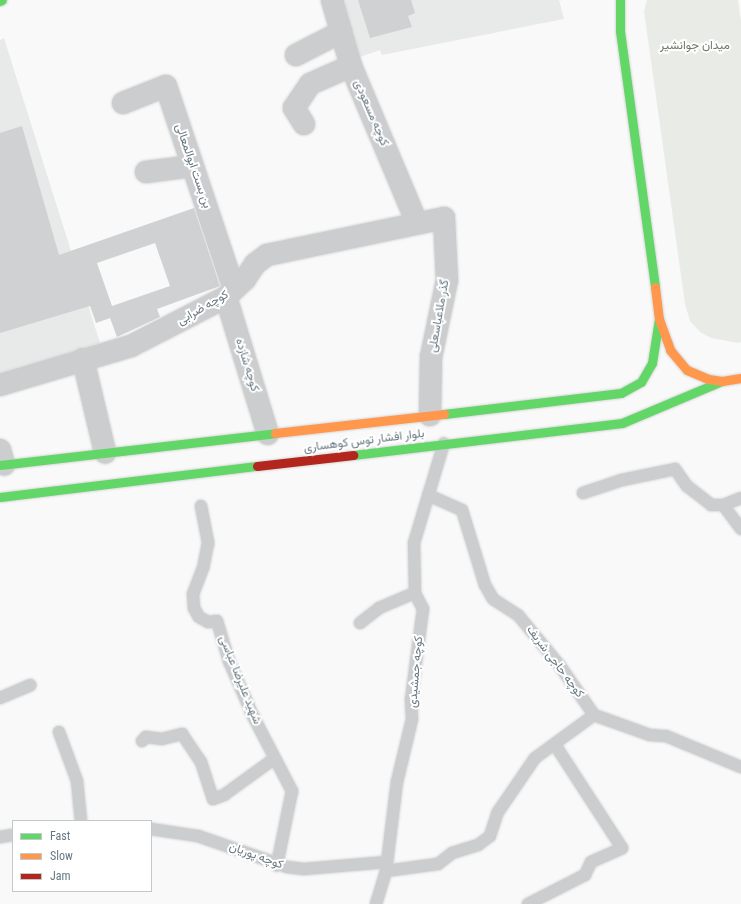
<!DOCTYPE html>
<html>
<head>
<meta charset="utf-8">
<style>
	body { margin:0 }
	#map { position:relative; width:741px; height:904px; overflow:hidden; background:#f9f9f9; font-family:"Roboto Condensed",Vazirmatn,sans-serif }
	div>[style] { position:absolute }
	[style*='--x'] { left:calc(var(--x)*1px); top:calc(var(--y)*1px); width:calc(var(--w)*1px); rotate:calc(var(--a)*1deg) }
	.built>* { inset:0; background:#e8e9e9 }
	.green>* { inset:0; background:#e8ebe6 }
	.building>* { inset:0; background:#d0d1d2 }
	.roads { filter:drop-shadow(0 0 1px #d5d6d7) drop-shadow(0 0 1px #d5d6d7) }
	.lane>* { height:12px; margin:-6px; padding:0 6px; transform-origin:6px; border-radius:6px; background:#cccdce }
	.street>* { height:22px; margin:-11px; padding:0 11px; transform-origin:11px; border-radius:11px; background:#cccdce }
	.fast>* { height:9px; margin:-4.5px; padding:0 4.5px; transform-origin:4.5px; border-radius:4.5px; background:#63d668 }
	.slow>* { height:9px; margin:-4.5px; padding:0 4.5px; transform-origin:4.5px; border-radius:4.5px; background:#ff974d }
	.jam>* { height:9px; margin:-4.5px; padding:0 4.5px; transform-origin:4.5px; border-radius:4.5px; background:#b3261e }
	span { translate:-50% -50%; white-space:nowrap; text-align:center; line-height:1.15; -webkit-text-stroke:4px #fff; paint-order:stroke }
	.park-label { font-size:12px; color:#6a7a65 }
	.street-label { font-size:12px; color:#667781 }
	.legend { position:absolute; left:12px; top:820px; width:140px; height:72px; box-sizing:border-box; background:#fff; border:1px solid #c2c9cd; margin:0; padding:5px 7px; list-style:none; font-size:12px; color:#667781 }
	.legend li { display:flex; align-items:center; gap:8px; height:20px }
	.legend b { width:20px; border:1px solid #c2c9cd }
</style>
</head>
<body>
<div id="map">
	<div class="built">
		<i style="clip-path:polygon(343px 0,559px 0,564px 19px,382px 55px,380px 50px,360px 57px)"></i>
		<i style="clip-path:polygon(4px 38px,100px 343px,0 376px,0 40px)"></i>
	</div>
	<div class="green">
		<i style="clip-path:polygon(647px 0,738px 0,741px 21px,741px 342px,739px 343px,711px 338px,700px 332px,690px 321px,685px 304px,644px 11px)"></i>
	</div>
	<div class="building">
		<i style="clip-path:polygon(358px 0,411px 0,415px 13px,408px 16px,412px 27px,370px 38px)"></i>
		<i style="clip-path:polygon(evenodd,22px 126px,59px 255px,194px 208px,220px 286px,157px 309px,160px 317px,117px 337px,110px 318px,96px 323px,90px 306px,0 333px,0 133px,22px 126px,155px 243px,170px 286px,112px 306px,97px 263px,155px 243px)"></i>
	</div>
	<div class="roads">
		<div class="lane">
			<i style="--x:583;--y:493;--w:41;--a:-18.4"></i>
			<i style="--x:622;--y:480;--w:54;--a:-11.7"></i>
			<i style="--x:675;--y:469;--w:21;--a:55"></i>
			<i style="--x:687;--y:486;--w:31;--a:38"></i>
			<i style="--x:711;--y:505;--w:12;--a:0"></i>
			<i style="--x:723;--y:505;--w:19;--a:-21"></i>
			<i style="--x:428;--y:495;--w:37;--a:24"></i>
			<i style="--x:462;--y:510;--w:78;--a:73"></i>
			<i style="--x:485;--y:585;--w:16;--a:60"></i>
			<i style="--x:493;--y:599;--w:30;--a:33"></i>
			<i style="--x:518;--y:615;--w:66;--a:50.5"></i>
			<i style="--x:560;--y:666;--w:60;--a:55.2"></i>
			<i style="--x:594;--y:715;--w:59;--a:19.7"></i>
			<i style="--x:650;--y:735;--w:16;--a:4"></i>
			<i style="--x:666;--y:736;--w:81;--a:22.5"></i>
			<i style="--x:723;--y:505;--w:30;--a:53"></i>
			<i style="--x:201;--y:506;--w:38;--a:79"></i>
			<i style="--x:208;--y:543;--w:25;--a:101"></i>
			<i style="--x:203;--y:568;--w:28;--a:111"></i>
			<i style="--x:193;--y:594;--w:14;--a:86"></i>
			<i style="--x:194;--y:608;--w:10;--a:61"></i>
			<i style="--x:199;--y:617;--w:10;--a:29"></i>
			<i style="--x:208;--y:622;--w:9;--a:-6"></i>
			<i style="--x:217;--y:621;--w:42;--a:73.3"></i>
			<i style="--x:229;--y:661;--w:60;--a:66.4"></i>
			<i style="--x:253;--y:716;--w:85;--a:62.5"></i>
			<i style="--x:292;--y:791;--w:76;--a:101.5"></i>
			<i style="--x:360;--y:623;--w:24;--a:-38"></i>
			<i style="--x:379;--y:608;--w:39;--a:-23"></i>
			<i style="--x:0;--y:698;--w:33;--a:-23"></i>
			<i style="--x:59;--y:732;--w:52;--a:69.8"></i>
			<i style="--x:77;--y:781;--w:40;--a:84.3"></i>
			<i style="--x:142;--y:741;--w:6;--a:-45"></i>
			<i style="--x:146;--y:737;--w:16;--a:7"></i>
			<i style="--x:162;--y:739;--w:21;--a:-14"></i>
			<i style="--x:182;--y:734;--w:34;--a:56"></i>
			<i style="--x:201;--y:762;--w:39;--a:72"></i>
			<i style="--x:213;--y:799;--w:12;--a:-20"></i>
			<i style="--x:224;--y:795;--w:62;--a:-35.8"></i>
			<i style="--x:151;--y:829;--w:48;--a:8.5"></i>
			<i style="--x:198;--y:836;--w:94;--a:19.2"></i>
			<i style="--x:287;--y:867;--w:17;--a:7"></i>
			<i style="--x:304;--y:869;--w:83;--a:-4.8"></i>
			<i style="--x:0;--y:837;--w:13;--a:-9"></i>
			<i style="--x:386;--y:871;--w:52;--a:-7.7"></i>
			<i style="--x:438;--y:864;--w:18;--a:-38"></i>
			<i style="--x:452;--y:853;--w:27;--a:-17"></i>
			<i style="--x:478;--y:845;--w:15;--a:-37"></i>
			<i style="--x:490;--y:836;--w:25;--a:-72"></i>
			<i style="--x:498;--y:812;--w:65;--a:-55.6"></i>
			<i style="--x:535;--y:758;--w:73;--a:-36.1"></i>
			<i style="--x:376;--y:904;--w:34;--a:-73"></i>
			<i style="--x:386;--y:871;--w:90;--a:-83"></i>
			<i style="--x:397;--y:782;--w:65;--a:-76.6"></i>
			<i style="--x:412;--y:719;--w:19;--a:-93"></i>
			<i style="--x:411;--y:700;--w:92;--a:-82.5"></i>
			<i style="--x:423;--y:609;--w:18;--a:-117"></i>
			<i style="--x:415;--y:593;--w:50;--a:-91.1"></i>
			<i style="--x:414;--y:543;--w:104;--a:-73.3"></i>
			<i style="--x:528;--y:904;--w:64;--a:-27"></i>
			<i style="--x:585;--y:875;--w:14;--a:-65"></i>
			<i style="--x:591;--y:862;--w:34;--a:-24"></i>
			<i style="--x:622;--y:848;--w:123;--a:-123"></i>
		</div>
		<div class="street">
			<i style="--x:332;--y:0;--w:69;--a:73.9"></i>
			<i style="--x:351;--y:66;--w:170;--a:67.2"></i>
			<i style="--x:296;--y:55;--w:51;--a:-27.1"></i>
			<i style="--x:123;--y:103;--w:46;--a:-21.6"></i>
			<i style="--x:166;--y:86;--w:214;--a:71.5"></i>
			<i style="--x:304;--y:124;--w:19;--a:-122"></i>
			<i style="--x:294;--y:108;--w:29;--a:-56"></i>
			<i style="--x:310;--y:84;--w:45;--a:-23.7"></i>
			<i style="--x:146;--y:172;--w:46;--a:-7.4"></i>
			<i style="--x:226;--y:297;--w:143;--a:73"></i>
			<i style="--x:83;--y:359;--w:96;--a:76.7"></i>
			<i style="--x:0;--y:385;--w:137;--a:-16.6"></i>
			<i style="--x:131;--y:346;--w:107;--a:-27.3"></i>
			<i style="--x:226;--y:297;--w:26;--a:-43"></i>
			<i style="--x:245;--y:279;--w:18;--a:-56"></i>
			<i style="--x:255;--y:264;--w:15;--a:-37"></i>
			<i style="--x:267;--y:255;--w:181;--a:-11.8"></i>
			<i style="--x:444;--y:218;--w:62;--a:87.2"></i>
			<i style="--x:447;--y:280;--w:79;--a:101.7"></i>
			<i style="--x:431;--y:357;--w:58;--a:91"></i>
			<i style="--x:0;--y:450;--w:15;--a:74"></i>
		</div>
		<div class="fast">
			<i style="--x:620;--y:0;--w:31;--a:90"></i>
			<i style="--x:620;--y:31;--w:258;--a:82.2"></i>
			<i style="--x:0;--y:1;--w:2;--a:-27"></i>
			<i style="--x:444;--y:414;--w:178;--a:-6.8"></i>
			<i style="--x:621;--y:393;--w:23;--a:-29"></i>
			<i style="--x:641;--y:382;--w:22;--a:-60"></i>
			<i style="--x:652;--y:363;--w:45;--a:-81"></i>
			<i style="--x:353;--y:455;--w:271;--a:-6.8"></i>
			<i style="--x:622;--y:423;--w:108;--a:-22.8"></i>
			<i style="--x:0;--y:465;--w:277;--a:-6.6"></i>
			<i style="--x:0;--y:497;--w:259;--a:-6.9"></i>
		</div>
		<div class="slow">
			<i style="--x:655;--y:287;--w:32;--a:83"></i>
			<i style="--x:659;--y:319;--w:33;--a:70"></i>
			<i style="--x:670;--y:350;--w:26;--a:50"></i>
			<i style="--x:687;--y:370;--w:23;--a:23"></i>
			<i style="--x:708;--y:379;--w:14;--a:8"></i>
			<i style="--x:722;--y:381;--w:19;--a:-9"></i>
			<i style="--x:275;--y:433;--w:170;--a:-6.4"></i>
		</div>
		<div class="jam">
			<i style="--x:257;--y:466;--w:97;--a:-6.5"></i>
		</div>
	</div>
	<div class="park-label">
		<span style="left:695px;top:46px">میدان جوانشیر</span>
	</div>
	<div class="street-label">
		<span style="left:371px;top:113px;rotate:67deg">کوچه مسعودی</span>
		<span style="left:193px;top:166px;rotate:71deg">بن بست ابوالمعالی</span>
		<span style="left:203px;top:308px;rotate:-30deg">کوچه ضرابی</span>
		<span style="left:439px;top:316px;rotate:-80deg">گذر ملاعباسعلی</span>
		<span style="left:247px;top:365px;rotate:73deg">کوچه شازده</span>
		<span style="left:364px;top:441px;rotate:-7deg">بلوار افشار توس کوهساری</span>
		<span style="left:555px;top:662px;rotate:53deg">کوچه حاجی شریف</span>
		<span style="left:416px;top:672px;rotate:-85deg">کوچه جمشیدی</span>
		<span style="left:240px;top:680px;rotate:68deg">شهید علیرضا عباسی</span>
		<span style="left:256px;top:856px;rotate:20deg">کوچه پوریان</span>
	</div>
	<ul class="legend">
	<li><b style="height:5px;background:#63d668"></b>Fast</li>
	<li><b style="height:5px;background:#ff974d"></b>Slow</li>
	<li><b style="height:5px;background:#b3261e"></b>Jam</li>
	</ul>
</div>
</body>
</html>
